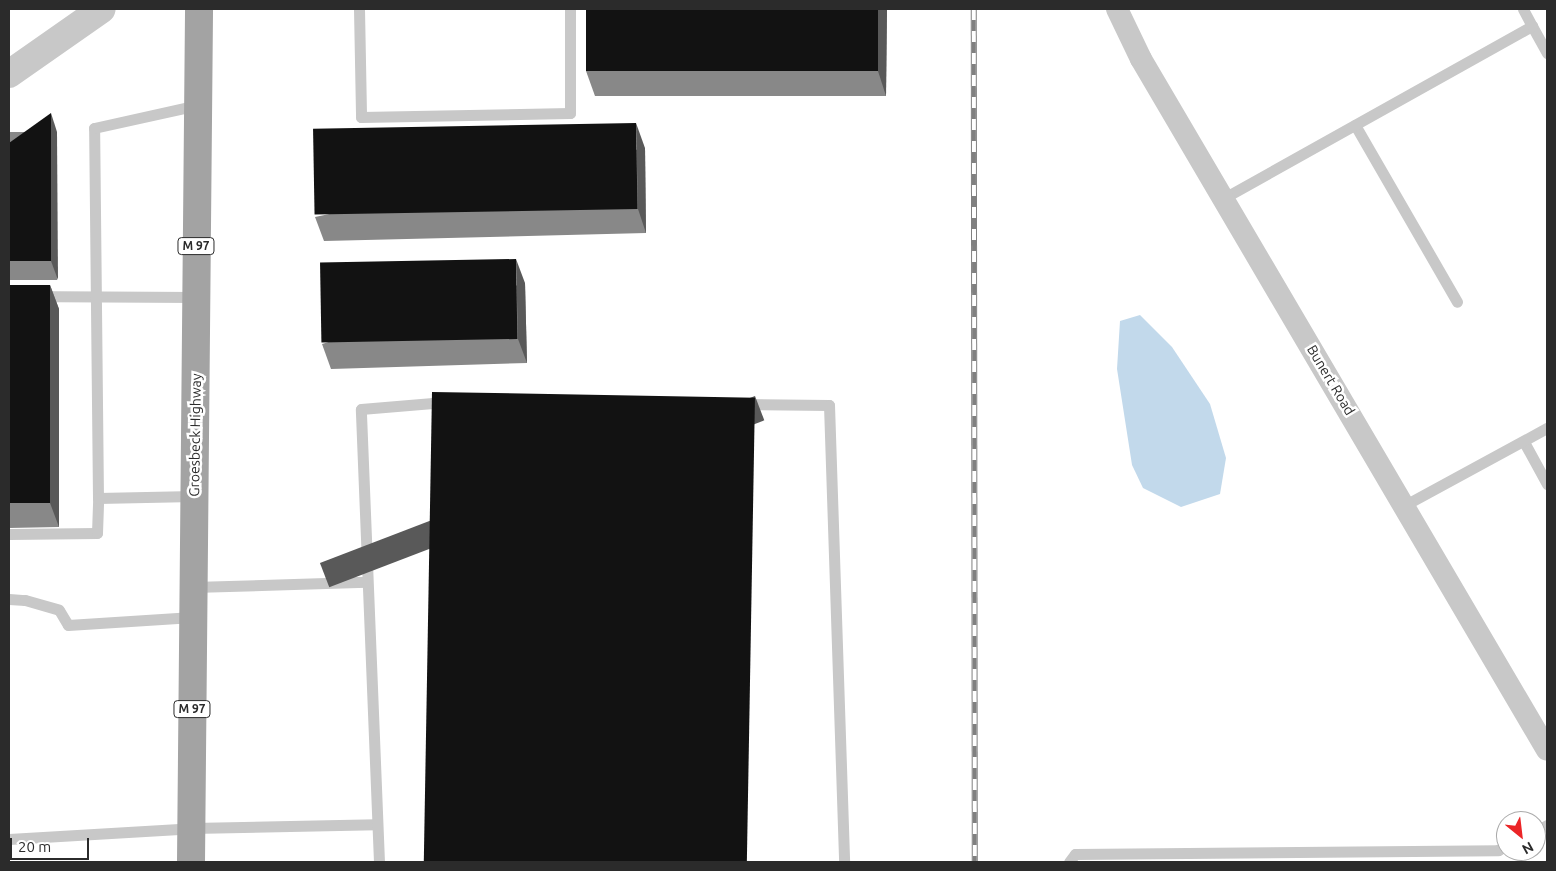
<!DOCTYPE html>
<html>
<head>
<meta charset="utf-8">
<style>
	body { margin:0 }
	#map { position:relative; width:1556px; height:871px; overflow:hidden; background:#fff; font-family:Ubuntu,sans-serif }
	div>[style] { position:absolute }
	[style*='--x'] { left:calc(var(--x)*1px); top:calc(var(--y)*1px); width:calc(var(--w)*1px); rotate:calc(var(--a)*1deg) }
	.water>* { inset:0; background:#c2d9eb }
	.service>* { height:11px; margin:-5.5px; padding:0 5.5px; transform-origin:5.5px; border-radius:5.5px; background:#c8c8c8 }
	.minor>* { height:22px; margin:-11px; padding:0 11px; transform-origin:11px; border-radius:11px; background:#c8c8c8 }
	.tertiary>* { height:28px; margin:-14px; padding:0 14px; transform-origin:14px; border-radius:14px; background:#c8c8c8 }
	.primary>* { height:28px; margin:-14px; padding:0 14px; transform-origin:14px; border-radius:14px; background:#a3a3a3 }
	.rail>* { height:5.5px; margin-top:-2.75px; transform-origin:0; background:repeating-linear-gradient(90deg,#fff 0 11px,#808080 0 22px); box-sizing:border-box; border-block:1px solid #808080 }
	.wall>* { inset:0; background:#888; transform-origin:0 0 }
	.shaded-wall>* { inset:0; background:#595959; transform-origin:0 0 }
	.building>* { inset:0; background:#121212; transform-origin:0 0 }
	span { translate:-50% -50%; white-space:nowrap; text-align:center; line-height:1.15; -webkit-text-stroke:5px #fff; paint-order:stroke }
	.shield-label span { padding:1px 4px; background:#fff; border:1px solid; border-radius:4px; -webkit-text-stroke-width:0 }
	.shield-label { font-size:12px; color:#2b2b2b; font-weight:700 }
	.street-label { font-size:14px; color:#2b2b2b }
	.frame { position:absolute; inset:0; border:10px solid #2b2b2b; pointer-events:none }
	.north { position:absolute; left:1496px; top:811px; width:50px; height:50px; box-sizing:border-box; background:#fff; border:1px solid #aaa; border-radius:50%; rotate:151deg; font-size:14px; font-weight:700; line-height:20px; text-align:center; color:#2b2b2b }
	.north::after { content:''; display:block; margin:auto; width:18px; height:22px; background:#eb2527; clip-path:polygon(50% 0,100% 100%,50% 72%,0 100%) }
	.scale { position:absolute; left:10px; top:838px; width:79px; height:22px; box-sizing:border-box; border:2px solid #2b2b2b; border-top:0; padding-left:6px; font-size:15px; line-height:18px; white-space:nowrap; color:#2b2b2b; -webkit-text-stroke:4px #fff; paint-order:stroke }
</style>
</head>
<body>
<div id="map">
	<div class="water">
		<i style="clip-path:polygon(1140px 315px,1172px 347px,1210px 404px,1226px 458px,1220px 494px,1181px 507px,1143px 488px,1132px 465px,1117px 369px,1120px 321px)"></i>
	</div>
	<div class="service">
		<i style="--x:359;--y:9;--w:108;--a:88.9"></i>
		<i style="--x:361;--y:117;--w:209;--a:-1.1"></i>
		<i style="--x:570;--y:113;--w:104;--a:-90"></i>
		<i style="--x:1532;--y:26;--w:31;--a:61"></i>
		<i style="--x:1355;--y:125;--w:204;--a:60"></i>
		<i style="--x:1224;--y:198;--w:353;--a:-29.2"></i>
		<i style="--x:1532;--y:26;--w:19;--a:-118"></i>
		<i style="--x:9;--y:296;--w:187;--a:0.3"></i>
		<i style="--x:744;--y:404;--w:85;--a:0.7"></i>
		<i style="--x:829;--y:405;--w:457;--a:88.1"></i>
		<i style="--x:1524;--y:442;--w:48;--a:61.3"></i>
		<i style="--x:98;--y:498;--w:370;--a:-90.6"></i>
		<i style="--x:94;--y:128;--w:107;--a:-12.5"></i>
		<i style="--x:1405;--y:505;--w:162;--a:-28.5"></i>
		<i style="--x:9;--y:534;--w:88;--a:-0.7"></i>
		<i style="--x:97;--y:533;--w:35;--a:-88"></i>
		<i style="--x:98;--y:498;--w:96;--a:-1.2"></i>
		<i style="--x:193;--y:587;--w:173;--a:-1.7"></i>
		<i style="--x:9;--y:599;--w:16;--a:4"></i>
		<i style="--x:25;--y:600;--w:35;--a:16"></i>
		<i style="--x:59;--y:610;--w:17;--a:59"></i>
		<i style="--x:68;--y:625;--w:125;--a:-3.7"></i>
		<i style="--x:1536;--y:831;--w:13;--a:-29"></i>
		<i style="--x:9;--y:839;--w:183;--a:-3.4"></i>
		<i style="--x:192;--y:828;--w:184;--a:-1.2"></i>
		<i style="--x:379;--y:862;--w:453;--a:-92.3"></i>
		<i style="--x:361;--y:409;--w:84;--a:-4.8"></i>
		<i style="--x:1069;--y:862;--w:10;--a:-53"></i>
		<i style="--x:1075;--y:854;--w:423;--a:-0.5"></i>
		<i style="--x:1498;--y:850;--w:9;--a:-27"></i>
	</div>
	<div class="minor">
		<i style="--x:1117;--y:9;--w:55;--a:64.4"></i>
		<i style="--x:1141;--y:59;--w:801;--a:59.56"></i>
	</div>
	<div class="tertiary">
		<i style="--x:9;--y:74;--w:113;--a:-35"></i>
	</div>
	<div class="primary">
		<i style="--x:191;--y:862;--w:853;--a:-89.46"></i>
	</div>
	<div class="rail">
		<i style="--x:974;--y:9;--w:853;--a:89.93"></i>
	</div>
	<div class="wall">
		<i style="clip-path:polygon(586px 9px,887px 9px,886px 96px,595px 96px,586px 71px)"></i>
		<i style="left:57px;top:132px;width:148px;height:49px;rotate:90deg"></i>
		<i style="clip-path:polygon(645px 148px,646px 233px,324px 241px,315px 217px)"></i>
		<i style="clip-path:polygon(525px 283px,527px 363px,331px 369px,322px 344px)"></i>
		<i style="clip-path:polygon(9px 285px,50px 285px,59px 309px,59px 527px,9px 528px)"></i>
	</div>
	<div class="shaded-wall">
		<i style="clip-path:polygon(878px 9px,887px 9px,886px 96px,878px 71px)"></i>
		<i style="clip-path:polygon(51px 113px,57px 132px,58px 280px,51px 261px)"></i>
		<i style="clip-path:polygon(636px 123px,645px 148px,646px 233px,638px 209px)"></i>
		<i style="clip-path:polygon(516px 259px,525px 283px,527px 363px,518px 339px)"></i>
		<i style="clip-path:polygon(50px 285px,59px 309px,59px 527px,50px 503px)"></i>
		<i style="left:755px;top:396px;width:26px;height:466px;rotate:69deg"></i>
	</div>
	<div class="building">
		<i style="left:586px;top:9px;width:292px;height:62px"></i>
		<i style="clip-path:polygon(51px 113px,51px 261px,9px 261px,9px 143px)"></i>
		<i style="left:636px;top:123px;width:86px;height:323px;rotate:89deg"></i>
		<i style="left:516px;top:259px;width:80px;height:196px;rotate:89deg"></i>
		<i style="left:9px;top:285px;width:41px;height:218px"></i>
		<i style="left:432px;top:392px;width:323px;height:470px;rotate:1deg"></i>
	</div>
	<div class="shield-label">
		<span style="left:196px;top:246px">M 97</span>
		<span style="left:192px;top:709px">M 97</span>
	</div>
	<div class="street-label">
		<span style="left:1331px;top:380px;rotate:59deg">Bunert Road</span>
		<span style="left:195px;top:435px;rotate:-89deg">Groesbeck Highway</span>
	</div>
	<div class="frame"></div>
	<div class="north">N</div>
	<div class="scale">20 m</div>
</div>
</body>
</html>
